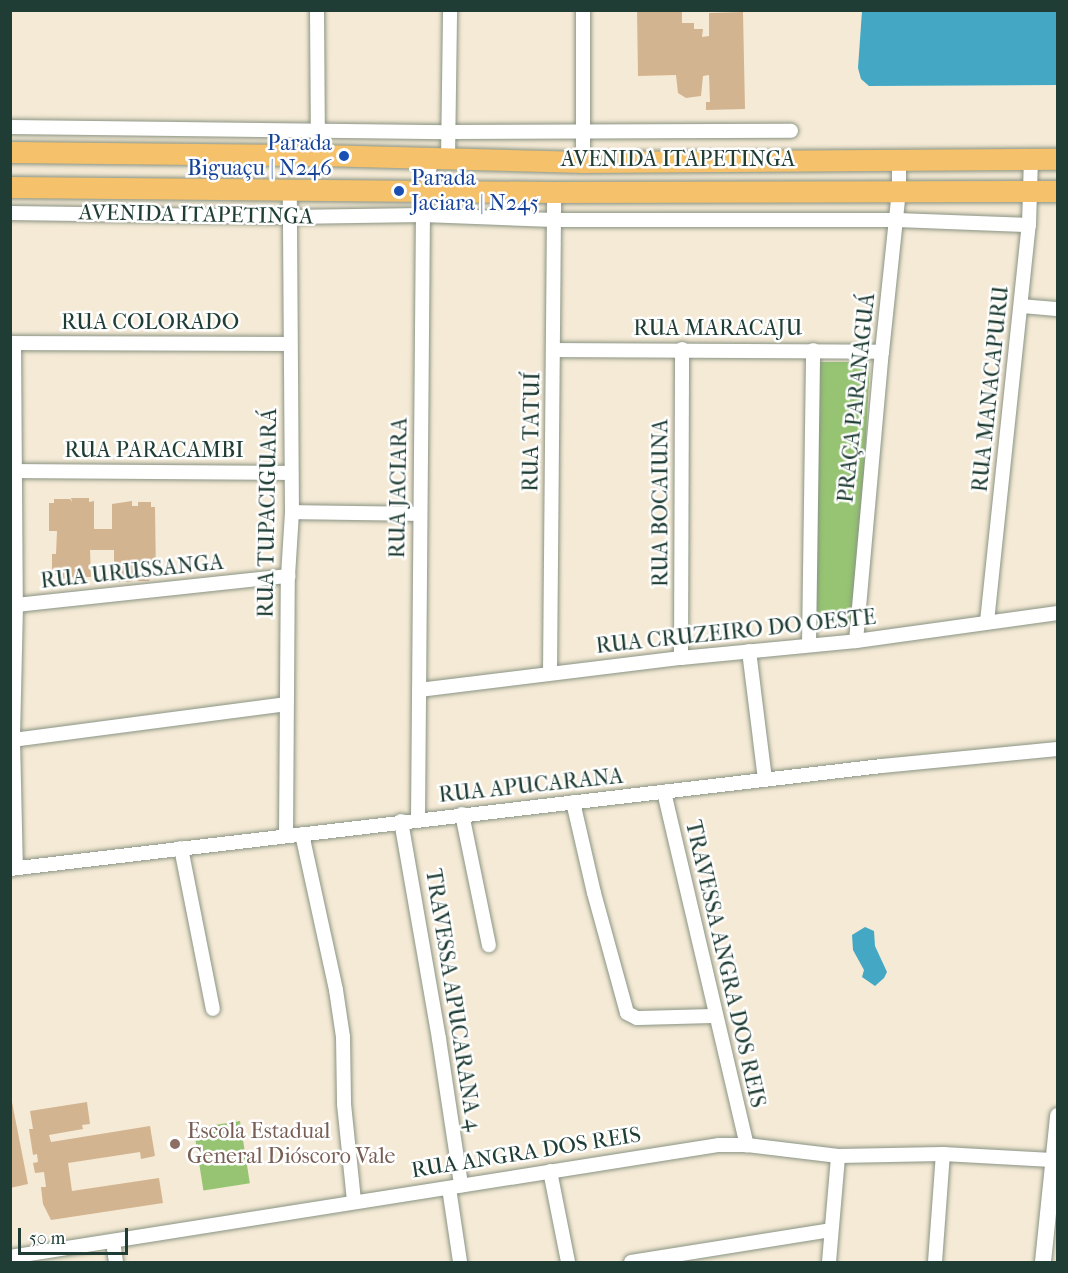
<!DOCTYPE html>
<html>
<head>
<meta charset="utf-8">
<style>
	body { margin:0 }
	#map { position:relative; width:1068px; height:1273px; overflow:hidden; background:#f5ead5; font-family:"IM FELL French Canon",serif }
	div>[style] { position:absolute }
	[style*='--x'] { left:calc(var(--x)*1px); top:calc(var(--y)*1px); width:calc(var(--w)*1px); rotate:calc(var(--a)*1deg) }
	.green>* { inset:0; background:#96c472; transform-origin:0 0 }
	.water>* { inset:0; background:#44a8c4 }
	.building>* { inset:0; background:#d3b490 }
	.roads { filter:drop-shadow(0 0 2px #8a9484) drop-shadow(0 0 2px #8a9484) }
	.minor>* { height:14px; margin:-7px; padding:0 7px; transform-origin:7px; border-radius:7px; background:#fff }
	.tertiary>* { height:16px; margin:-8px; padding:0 8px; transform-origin:8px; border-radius:8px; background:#fff }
	.primary>* { height:21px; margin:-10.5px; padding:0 10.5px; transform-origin:10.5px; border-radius:10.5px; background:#f5c16b }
	.dots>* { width:16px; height:16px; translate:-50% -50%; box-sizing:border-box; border:3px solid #fff; border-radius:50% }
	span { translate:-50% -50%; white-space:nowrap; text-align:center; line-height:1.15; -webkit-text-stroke:5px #fff; paint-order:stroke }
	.transit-label { font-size:22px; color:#164399 }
	.right { translate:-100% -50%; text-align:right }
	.left { translate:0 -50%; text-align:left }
	.street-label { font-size:22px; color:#1f3d34 }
	.education-label { font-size:22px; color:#785e54 }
	.frame { position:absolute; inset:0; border:12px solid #1f3d34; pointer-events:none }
	.scale { position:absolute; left:18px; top:1228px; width:110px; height:27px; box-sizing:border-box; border:3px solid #1f3d34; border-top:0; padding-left:8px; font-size:18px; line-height:21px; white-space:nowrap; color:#1f3d34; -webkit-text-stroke:4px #fff; paint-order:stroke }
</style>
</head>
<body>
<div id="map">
	<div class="green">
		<i style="clip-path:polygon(814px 362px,870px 362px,856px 625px,815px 630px)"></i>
		<i style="left:240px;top:1121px;width:63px;height:47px;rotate:81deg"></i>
	</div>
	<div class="water">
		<i style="clip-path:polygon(862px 11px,1057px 11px,1057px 85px,869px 86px,861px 79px,858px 68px)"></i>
		<i style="clip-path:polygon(865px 927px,874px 931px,875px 946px,887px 972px,884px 978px,875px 986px,862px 977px,864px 970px,853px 950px,852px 935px)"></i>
	</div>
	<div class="building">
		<i style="clip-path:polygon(637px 10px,682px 10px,682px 23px,694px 23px,694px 29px,703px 29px,702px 37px,709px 36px,709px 13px,743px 12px,745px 109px,706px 110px,706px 102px,710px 102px,709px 75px,703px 76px,701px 96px,686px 98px,678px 93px,676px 75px,638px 76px)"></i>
		<i style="clip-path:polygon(71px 498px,89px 498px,89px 502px,94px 501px,94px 529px,112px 529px,112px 504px,132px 501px,132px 506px,138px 506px,138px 502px,151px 502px,151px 507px,155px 507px,156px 577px,150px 577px,149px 581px,137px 581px,136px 577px,131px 582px,119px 582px,119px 577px,114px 577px,114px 550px,90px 550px,91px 577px,85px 577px,85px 581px,74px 581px,73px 577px,57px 580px,58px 575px,52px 575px,52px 554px,56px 554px,57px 531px,49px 531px,49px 503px,54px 503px,54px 499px,70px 499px,72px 502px)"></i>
		<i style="clip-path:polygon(10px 1092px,28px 1184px,10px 1188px)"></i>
		<i style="clip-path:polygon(87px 1102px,90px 1124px,82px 1125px,83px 1129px,49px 1135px,51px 1142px,150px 1126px,155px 1156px,141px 1159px,140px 1152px,68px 1163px,72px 1191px,159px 1178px,163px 1203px,51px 1220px,43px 1204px,41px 1187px,46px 1187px,44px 1172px,35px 1173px,33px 1163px,38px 1162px,37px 1154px,33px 1155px,29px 1129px,33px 1129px,30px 1111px)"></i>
	</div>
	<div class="roads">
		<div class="minor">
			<i style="--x:317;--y:10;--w:145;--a:89.6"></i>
			<i style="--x:583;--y:10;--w:152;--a:90"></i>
			<i style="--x:10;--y:127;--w:439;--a:0.7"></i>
			<i style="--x:449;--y:132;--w:342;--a:-0.2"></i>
			<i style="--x:448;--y:159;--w:149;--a:-89.2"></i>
			<i style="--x:10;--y:213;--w:280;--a:0.8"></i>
			<i style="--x:290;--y:217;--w:133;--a:-0.9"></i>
			<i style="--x:423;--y:215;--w:131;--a:2.2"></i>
			<i style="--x:554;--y:220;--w:343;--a:0"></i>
			<i style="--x:897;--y:220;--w:132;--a:2.2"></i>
			<i style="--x:1021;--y:306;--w:37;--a:5"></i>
			<i style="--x:10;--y:343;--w:279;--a:0.2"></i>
			<i style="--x:14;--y:343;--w:262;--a:89.6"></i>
			<i style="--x:16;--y:605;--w:135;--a:91.3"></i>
			<i style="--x:13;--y:740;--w:128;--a:88.7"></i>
			<i style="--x:554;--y:350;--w:328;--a:0.3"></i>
			<i style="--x:16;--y:471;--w:275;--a:0.4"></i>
			<i style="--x:292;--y:512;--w:127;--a:0.9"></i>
			<i style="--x:16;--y:605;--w:274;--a:-6.1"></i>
			<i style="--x:987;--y:622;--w:399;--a:-84"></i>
			<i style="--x:1029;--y:225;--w:66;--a:-88.3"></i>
			<i style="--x:856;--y:641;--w:290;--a:-84.9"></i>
			<i style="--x:882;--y:352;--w:162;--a:-84"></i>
			<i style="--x:899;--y:191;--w:32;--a:-90"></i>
			<i style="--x:809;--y:645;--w:295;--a:-89.2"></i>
			<i style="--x:749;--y:651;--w:129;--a:82.9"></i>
			<i style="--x:681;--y:658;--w:309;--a:-89.8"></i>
			<i style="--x:550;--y:673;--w:481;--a:-89.5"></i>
			<i style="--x:419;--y:690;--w:264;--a:-7"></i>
			<i style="--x:681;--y:658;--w:176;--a:-5.5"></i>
			<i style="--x:856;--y:641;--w:204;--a:-7.9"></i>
			<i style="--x:13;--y:740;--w:275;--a:-7.5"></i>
			<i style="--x:664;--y:792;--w:363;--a:76.8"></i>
			<i style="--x:573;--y:802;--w:93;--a:77"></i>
			<i style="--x:594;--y:893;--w:124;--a:74.6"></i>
			<i style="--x:627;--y:1013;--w:11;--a:27"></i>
			<i style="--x:637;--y:1018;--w:78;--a:-1.5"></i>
			<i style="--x:462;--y:814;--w:134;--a:78.4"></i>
			<i style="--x:418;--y:820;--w:605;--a:-89.53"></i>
			<i style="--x:423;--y:215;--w:58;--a:-82"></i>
			<i style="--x:401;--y:821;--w:221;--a:80.1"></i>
			<i style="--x:439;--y:1039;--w:148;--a:81.4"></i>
			<i style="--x:302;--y:834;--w:160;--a:77.7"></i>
			<i style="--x:336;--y:990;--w:48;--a:81.5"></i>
			<i style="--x:343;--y:1037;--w:67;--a:89.1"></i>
			<i style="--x:344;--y:1104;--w:98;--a:84.1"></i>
			<i style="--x:286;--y:836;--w:260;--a:-89.6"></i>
			<i style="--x:288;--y:576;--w:64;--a:-86.4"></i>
			<i style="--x:292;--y:512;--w:322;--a:-90.4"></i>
			<i style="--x:181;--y:848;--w:164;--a:78.8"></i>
			<i style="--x:10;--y:869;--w:877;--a:-6.74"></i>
			<i style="--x:881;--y:766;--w:178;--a:-5.5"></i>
			<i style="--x:550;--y:1171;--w:93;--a:78.8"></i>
			<i style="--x:449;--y:1188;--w:75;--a:81.5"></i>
			<i style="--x:113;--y:1241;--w:21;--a:82"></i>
			<i style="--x:10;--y:1257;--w:718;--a:-8.98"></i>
			<i style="--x:719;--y:1145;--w:28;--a:0"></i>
			<i style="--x:747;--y:1145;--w:92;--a:6.9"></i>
			<i style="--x:838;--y:1156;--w:105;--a:-1.1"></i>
			<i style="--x:943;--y:1154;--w:109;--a:3.2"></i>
			<i style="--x:631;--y:1262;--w:202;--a:-9.1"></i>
			<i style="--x:829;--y:1262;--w:106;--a:-85.1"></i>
			<i style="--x:935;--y:1262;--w:108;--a:-85.8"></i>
		</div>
		<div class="tertiary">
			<i style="--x:1043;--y:1262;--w:147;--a:-84.1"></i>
		</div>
		<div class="primary">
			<i style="--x:10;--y:152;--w:308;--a:0.6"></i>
			<i style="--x:318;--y:155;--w:265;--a:1.5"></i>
			<i style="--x:583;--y:162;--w:475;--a:-0.4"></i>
			<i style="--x:10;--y:187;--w:544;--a:0.53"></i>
			<i style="--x:554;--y:192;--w:504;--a:-0.11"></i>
		</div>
	</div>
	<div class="dots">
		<i style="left:344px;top:156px;background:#1a4fb4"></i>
		<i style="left:399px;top:191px;background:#1a4fb4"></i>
		<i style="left:175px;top:1144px;background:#8d6e63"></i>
	</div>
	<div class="transit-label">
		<span class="right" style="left:332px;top:156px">Parada<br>Biguaçu | N246</span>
		<span class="left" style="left:411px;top:191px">Parada<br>Jaciara | N245</span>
	</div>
	<div class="street-label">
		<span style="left:678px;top:160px">AVENIDA ITAPETINGA</span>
		<span style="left:196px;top:215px;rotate:1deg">AVENIDA ITAPETINGA</span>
		<span style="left:150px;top:323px">RUA COLORADO</span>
		<span style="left:718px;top:329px">RUA MARACAJU</span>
		<span style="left:991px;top:389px;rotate:-84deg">RUA MANACAPURU</span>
		<span style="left:857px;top:398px;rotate:-84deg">PRAÇA PARANAGUÁ</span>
		<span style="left:532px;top:432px;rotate:-89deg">RUA TATUÍ</span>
		<span style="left:154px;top:451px">RUA PARACAMBI</span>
		<span style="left:399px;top:488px;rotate:-89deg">RUA JACIARA</span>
		<span style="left:661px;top:503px;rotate:-90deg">RUA BOCAIUNA</span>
		<span style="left:268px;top:513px;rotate:-89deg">RUA TUPACIGUARÁ</span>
		<span style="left:132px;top:572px;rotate:-6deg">RUA URUSSANGA</span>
		<span style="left:736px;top:632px;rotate:-6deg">RUA CRUZEIRO DO OESTE</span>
		<span style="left:531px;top:786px;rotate:-6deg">RUA APUCARANA</span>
		<span style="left:725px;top:964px;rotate:77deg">TRAVESSA ANGRA DOS REIS</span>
		<span style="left:453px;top:1000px;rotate:81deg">TRAVESSA APUCARANA 4</span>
		<span style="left:526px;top:1153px;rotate:-9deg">RUA ANGRA DOS REIS</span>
	</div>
	<div class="education-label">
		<span class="left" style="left:187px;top:1144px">Escola Estadual<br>General Dióscoro Vale</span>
	</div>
	<div class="frame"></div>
	<div class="scale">50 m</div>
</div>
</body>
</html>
